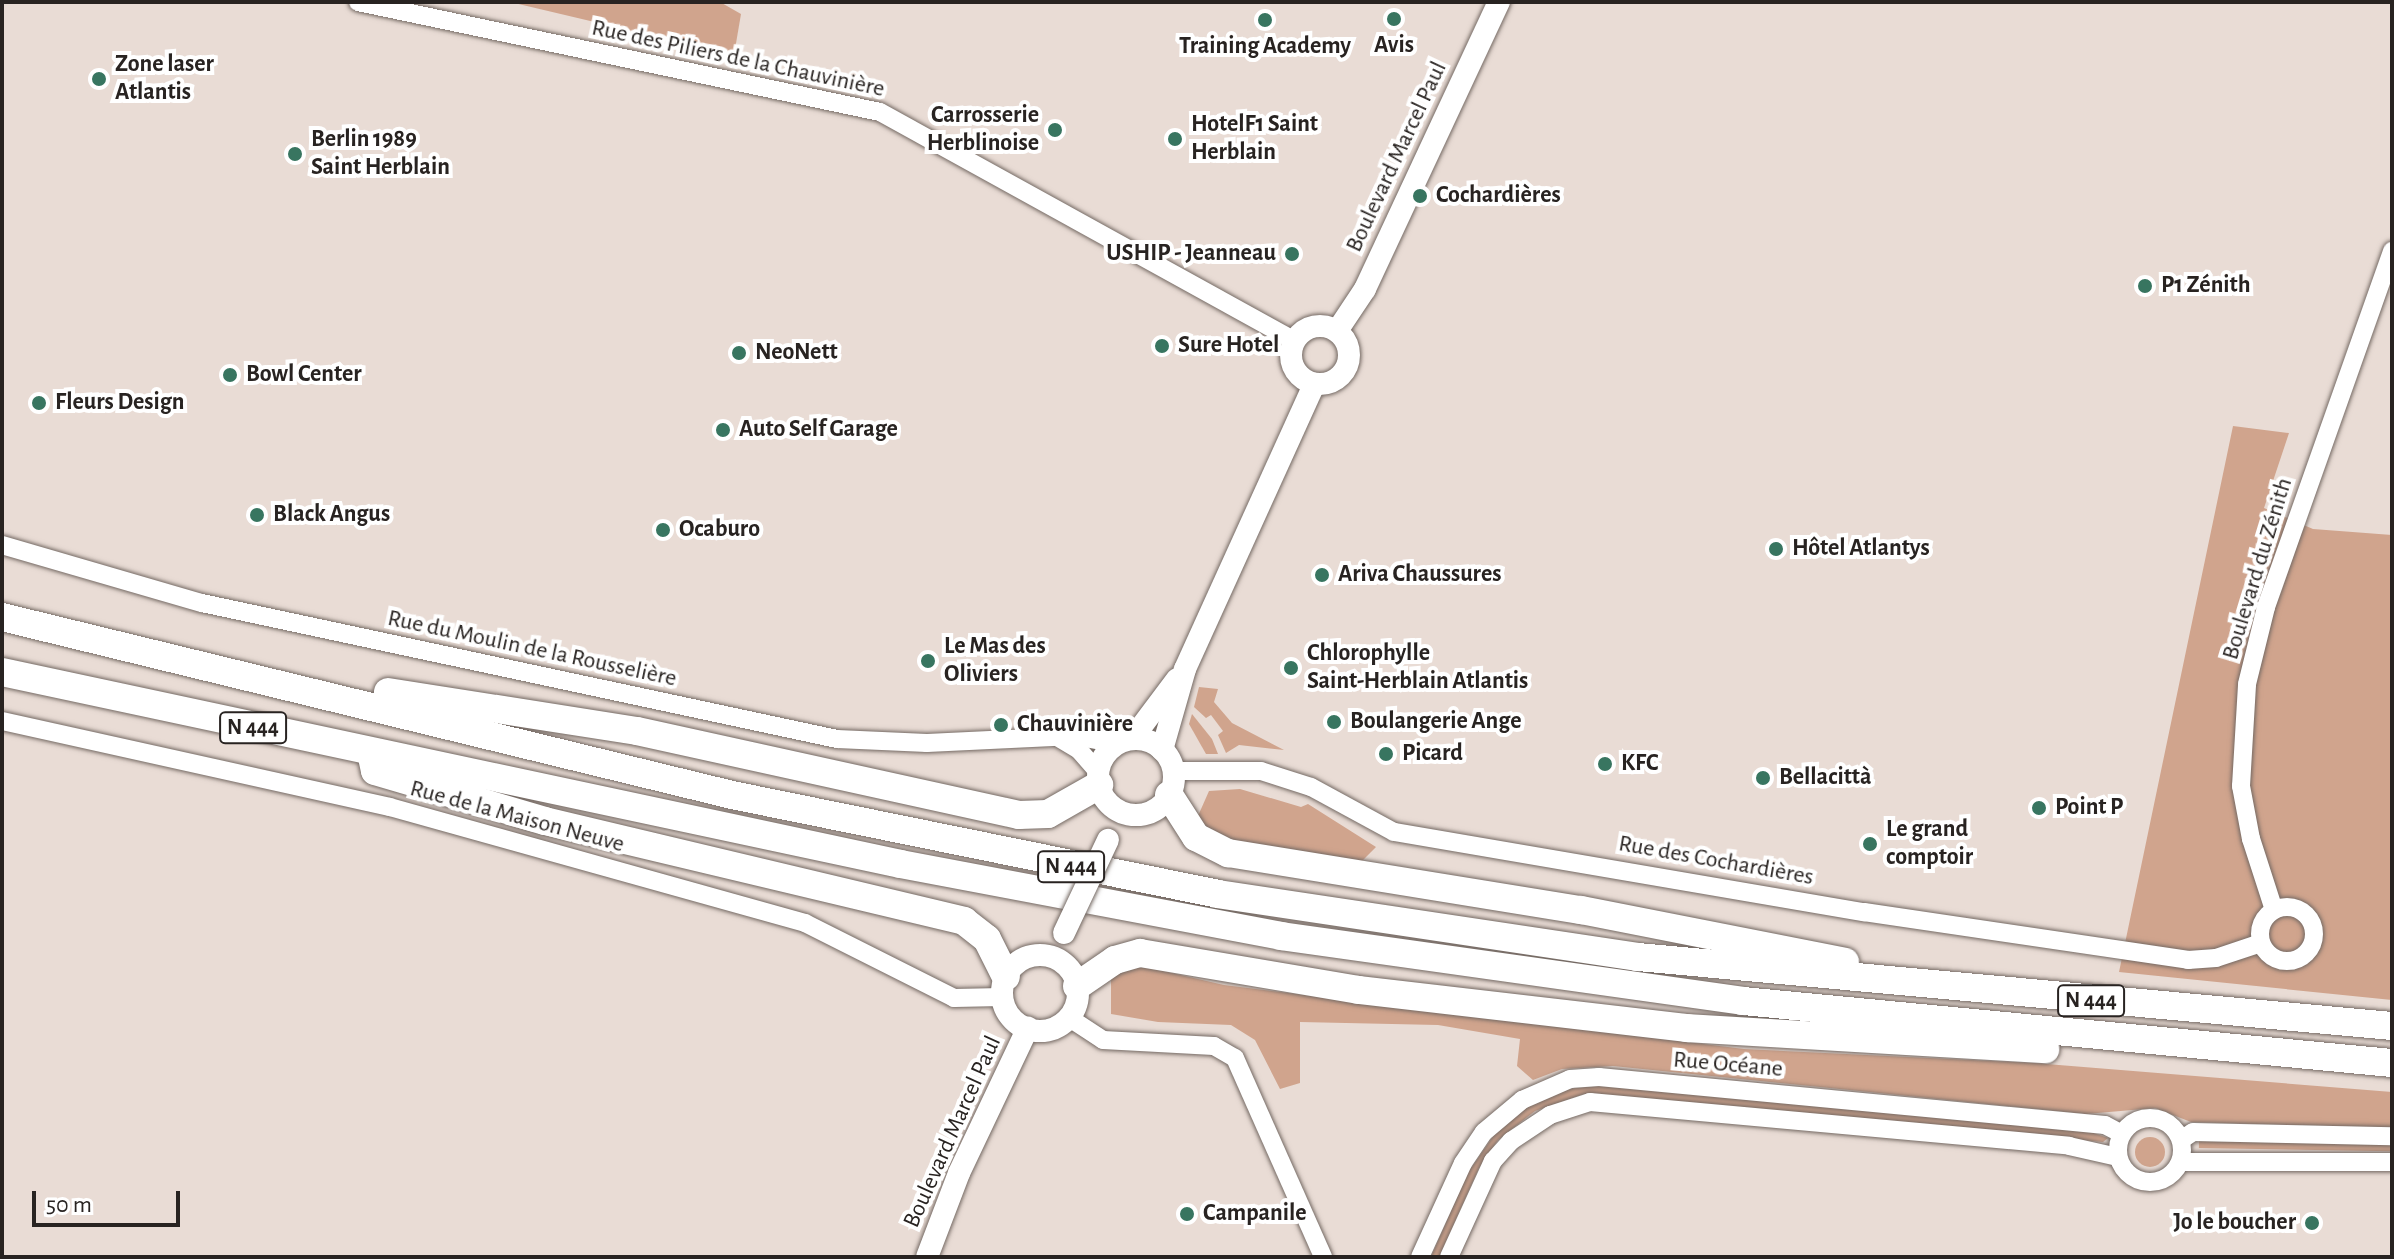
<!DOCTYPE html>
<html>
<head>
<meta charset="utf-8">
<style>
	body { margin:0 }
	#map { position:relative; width:2394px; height:1259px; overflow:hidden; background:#e9dcd5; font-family:"Alegreya Sans",sans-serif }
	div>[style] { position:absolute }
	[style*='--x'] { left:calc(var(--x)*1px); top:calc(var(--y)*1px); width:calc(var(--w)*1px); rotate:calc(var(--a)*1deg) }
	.green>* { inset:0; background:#d0a48d; transform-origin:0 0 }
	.round { border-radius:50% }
	.roads { filter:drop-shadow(0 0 2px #746963) drop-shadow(0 0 2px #746963) }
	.minor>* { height:18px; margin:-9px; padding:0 9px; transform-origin:9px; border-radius:9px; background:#fff }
	.minor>.ring { margin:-9px; padding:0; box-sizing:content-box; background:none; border:18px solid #fff; border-radius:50% }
	.tertiary>* { height:22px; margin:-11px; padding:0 11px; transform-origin:11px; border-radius:11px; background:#fff }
	.tertiary>.ring { margin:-11px; padding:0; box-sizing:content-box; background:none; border:22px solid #fff; border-radius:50% }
	.trunk>* { height:28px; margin:-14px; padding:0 14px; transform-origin:14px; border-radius:14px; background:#fff }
	.bridges { filter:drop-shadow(0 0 2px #746963) drop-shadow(0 0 2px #746963) }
	.tertiary-bridge>* { height:22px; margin:-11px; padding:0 11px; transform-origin:11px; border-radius:11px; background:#fff }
	.dots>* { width:22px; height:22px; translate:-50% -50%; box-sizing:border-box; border:4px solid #fff; border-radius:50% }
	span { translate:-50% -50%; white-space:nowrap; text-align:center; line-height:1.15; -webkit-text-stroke:8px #fff; paint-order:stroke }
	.shield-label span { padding:2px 6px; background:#fff; border:2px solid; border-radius:6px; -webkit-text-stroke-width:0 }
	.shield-label { font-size:22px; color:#282321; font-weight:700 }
	.poi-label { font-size:24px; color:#282321; font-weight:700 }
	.left { translate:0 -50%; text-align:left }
	.right { translate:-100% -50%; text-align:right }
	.street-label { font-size:24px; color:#282321 }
	.frame { position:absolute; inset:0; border:4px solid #282321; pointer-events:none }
	.scale { position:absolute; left:32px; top:1191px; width:148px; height:36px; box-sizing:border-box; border:4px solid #282321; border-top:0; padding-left:10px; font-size:24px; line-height:28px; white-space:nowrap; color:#282321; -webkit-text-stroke:6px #fff; paint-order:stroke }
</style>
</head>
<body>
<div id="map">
	<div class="green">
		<i style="clip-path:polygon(510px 2px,720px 2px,741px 14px,734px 55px)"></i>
		<i style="clip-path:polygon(2233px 426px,2289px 433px,2264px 508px,2313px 529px,2392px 535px,2392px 1000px,2119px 972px)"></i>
		<i style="clip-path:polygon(1199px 687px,1218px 689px,1214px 702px,1232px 723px,1284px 750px,1239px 745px,1226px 753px,1218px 735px,1223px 731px,1211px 715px,1206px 718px,1194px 707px)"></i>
		<i style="clip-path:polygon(1192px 714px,1212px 739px,1218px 754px,1206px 754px,1189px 724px)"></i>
		<i style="clip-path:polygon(1240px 789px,1301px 807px,1308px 804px,1376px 847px,1362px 861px,1263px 852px,1194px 825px,1209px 791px)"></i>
		<i style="clip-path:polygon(1133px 964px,1224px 985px,1744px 1049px,2034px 1063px,2392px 1092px,2392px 1128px,2191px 1122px,2155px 1108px,2086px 1114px,1613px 1066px,1562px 1069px,1533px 1080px,1517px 1066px,1520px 1039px,1438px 1025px,1300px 1022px,1300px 1083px,1280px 1089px,1255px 1040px,1231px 1025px,1158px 1022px,1111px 1014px,1111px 974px)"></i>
		<i style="clip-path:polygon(1605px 1085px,2088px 1131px,2108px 1138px,2103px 1142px,1584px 1094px,1535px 1111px,1498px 1140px,1479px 1168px,1439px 1257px,1431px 1257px,1467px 1174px,1499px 1128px,1528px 1106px,1568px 1089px)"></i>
		<i class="round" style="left:2135px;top:1137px;width:30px;height:30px"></i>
		<i style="left:2199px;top:1141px;width:193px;height:7px;rotate:1deg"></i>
	</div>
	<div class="roads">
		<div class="minor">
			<i style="--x:358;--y:2;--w:533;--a:11.9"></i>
			<i style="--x:880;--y:112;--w:473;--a:28.9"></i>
			<i style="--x:2;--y:545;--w:208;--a:16.2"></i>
			<i style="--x:202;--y:603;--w:649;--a:12.09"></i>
			<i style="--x:837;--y:739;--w:90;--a:2.5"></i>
			<i style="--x:927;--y:743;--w:147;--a:-2.7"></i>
			<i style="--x:1074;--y:736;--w:44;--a:10.5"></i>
			<i style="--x:2;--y:721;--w:397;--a:12.5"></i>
			<i style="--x:390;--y:807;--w:431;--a:15.6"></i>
			<i style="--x:805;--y:923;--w:167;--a:26.7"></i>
			<i style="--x:954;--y:998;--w:48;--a:-1.2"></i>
			<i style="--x:1059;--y:738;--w:23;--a:31"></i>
			<i style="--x:1079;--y:750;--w:29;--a:49"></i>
			<i style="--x:1173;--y:771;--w:88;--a:0"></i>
			<i style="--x:1261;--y:771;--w:52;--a:17.7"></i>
			<i style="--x:1311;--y:787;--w:94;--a:28.5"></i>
			<i style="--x:1394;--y:832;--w:477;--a:9.7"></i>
			<i style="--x:1864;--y:912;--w:328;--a:8.4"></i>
			<i style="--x:2188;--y:960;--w:28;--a:-4"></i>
			<i style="--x:2216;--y:958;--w:47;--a:-18.4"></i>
			<i class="ring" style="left:2260px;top:907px;width:36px;height:36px"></i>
			<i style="--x:2274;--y:910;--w:75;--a:-107.9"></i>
			<i style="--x:2251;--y:839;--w:54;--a:-100.7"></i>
			<i style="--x:2241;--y:786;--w:102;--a:-86.6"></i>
			<i style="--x:2247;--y:684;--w:79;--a:-76.1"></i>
			<i style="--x:2266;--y:607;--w:378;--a:-70.5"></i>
			<i style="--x:1068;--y:1017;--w:42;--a:33.3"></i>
			<i style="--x:1103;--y:1040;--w:111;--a:3.1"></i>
			<i style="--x:1214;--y:1046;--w:24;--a:30"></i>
			<i style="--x:1235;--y:1058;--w:218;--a:66.1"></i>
			<i class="ring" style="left:2118px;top:1118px;width:46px;height:46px"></i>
			<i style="--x:2181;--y:1140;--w:14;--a:-34"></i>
			<i style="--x:2193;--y:1132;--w:199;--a:1.2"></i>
			<i style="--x:2181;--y:1162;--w:211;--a:0"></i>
			<i style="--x:1420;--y:1257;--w:103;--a:-65.4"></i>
			<i style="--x:1463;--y:1163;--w:37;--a:-56"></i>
			<i style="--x:1484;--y:1132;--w:50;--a:-40.1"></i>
			<i style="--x:1522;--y:1100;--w:52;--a:-23.6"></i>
			<i style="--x:1570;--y:1079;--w:29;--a:-4"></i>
			<i style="--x:1599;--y:1077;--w:508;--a:5.42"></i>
			<i style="--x:2105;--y:1125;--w:19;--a:28"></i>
			<i style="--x:1449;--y:1257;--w:106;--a:-65.4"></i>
			<i style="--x:1493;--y:1161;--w:27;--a:-48"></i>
			<i style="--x:1511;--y:1141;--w:47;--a:-33.7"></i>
			<i style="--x:1550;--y:1115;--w:42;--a:-18"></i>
			<i style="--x:1590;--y:1102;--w:481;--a:5.2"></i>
			<i style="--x:2069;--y:1146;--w:50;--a:12.7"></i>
		</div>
		<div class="tertiary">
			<i class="ring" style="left:1291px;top:326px;width:36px;height:36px"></i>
			<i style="--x:1337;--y:331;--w:50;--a:-56.3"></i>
			<i style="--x:1365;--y:289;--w:317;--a:-65"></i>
			<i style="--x:1132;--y:739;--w:75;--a:-53.1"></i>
			<i class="ring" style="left:1098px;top:739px;width:54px;height:54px"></i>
			<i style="--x:1162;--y:750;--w:84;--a:-74.1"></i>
			<i style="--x:1185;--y:669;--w:313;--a:-65.6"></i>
			<i class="ring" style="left:1002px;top:955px;width:54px;height:54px"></i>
			<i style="--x:927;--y:1257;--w:90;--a:-69.1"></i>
			<i style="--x:959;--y:1173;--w:161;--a:-64.6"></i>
		</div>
		<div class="trunk">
			<i style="--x:2;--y:617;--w:751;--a:13.7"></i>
			<i style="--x:732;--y:795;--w:495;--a:11.5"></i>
			<i style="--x:1217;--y:894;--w:426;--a:8.5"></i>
			<i style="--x:1638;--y:957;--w:757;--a:5.23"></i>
			<i style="--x:2;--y:672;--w:919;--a:12.06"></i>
			<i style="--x:901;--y:864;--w:387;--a:10.7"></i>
			<i style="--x:1281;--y:936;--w:467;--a:8"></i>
			<i style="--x:1743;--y:1001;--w:652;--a:5.46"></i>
			<i style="--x:388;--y:692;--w:252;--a:8.9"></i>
			<i style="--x:637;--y:731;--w:391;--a:12.4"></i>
			<i style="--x:1019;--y:815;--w:29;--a:-2"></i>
			<i style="--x:1048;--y:814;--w:59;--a:-29.6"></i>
			<i style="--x:372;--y:757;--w:14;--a:78"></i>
			<i style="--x:375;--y:771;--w:177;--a:16.4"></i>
			<i style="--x:545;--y:821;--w:431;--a:13.4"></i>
			<i style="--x:964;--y:921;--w:29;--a:38"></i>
			<i style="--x:987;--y:939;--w:42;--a:63.4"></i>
			<i style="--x:1169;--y:795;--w:50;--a:57.3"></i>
			<i style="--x:1196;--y:837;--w:36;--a:27"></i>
			<i style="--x:1228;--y:853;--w:358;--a:9.2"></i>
			<i style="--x:1581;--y:910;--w:269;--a:11.1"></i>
			<i style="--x:1077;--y:986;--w:46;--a:-34.4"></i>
			<i style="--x:1115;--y:960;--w:26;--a:-16"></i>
			<i style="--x:1140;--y:953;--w:222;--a:9.6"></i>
			<i style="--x:1359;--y:990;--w:330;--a:6.6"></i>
			<i style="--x:1687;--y:1028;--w:359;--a:3.4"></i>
		</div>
	</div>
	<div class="bridges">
		<div class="tertiary-bridge">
			<i style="--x:1064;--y:933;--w:103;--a:-64.7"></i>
		</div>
	</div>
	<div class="dots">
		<i style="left:1394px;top:19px;background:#387560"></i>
		<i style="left:1265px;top:20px;background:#387560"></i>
		<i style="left:99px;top:79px;background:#387560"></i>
		<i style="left:1055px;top:130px;background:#387560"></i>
		<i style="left:1175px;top:139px;background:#387560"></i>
		<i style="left:295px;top:154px;background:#387560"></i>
		<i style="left:1420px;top:196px;background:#387560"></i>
		<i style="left:1292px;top:254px;background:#387560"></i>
		<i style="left:2145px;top:286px;background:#387560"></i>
		<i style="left:1162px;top:346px;background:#387560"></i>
		<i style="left:739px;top:353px;background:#387560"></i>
		<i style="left:230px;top:375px;background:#387560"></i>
		<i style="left:39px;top:403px;background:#387560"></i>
		<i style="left:723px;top:430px;background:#387560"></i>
		<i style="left:257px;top:515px;background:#387560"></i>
		<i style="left:663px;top:530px;background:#387560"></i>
		<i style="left:1776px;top:549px;background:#387560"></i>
		<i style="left:1322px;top:575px;background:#387560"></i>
		<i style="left:928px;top:661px;background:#387560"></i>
		<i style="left:1291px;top:668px;background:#387560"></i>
		<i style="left:1334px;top:722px;background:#387560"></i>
		<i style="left:1001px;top:725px;background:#387560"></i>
		<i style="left:1386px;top:754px;background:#387560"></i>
		<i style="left:1605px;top:764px;background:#387560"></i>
		<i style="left:1763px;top:778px;background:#387560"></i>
		<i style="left:2039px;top:808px;background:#387560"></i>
		<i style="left:1870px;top:844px;background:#387560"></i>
		<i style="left:1187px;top:1214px;background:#387560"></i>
		<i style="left:2312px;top:1223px;background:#387560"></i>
	</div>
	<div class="shield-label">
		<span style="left:253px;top:728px">N 444</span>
		<span style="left:1071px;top:867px">N 444</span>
		<span style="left:2091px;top:1001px">N 444</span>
	</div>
	<div class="poi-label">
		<span style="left:1394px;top:46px">Avis</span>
		<span style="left:1265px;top:47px">Training Academy</span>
		<span class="left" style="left:115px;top:79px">Zone laser<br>Atlantis</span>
		<span class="right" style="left:1039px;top:130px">Carrosserie<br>Herblinoise</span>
		<span class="left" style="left:1191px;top:139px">HotelF1 Saint<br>Herblain</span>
		<span class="left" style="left:311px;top:154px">Berlin 1989<br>Saint Herblain</span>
		<span class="left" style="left:1436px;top:196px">Cochardières</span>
		<span class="right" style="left:1276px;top:254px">USHIP - Jeanneau</span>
		<span class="left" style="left:2161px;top:286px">P1 Zénith</span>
		<span class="left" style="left:1178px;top:346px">Sure Hotel</span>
		<span class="left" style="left:755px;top:353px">NeoNett</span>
		<span class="left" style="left:246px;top:375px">Bowl Center</span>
		<span class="left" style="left:55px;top:403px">Fleurs Design</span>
		<span class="left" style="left:739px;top:430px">Auto Self Garage</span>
		<span class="left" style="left:273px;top:515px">Black Angus</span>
		<span class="left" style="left:679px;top:530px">Ocaburo</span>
		<span class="left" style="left:1792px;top:549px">Hôtel Atlantys</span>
		<span class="left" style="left:1338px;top:575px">Ariva Chaussures</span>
		<span class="left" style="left:944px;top:661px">Le Mas des<br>Oliviers</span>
		<span class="left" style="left:1307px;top:668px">Chlorophylle<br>Saint-Herblain Atlantis</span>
		<span class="left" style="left:1350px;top:722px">Boulangerie Ange</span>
		<span class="left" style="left:1017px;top:725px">Chauvinière</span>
		<span class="left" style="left:1402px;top:754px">Picard</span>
		<span class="left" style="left:1621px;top:764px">KFC</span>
		<span class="left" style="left:1779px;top:778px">Bellacittà</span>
		<span class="left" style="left:2055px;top:808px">Point P</span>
		<span class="left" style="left:1886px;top:844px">Le grand<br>comptoir</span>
		<span class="left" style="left:1203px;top:1214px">Campanile</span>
		<span class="right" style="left:2296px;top:1223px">Jo le boucher</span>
	</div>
	<div class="street-label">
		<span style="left:738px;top:59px;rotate:12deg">Rue des Piliers de la Chauvinière</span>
		<span style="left:1397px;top:157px;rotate:-65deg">Boulevard Marcel Paul</span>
		<span style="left:2258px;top:569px;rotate:-73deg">Boulevard du Zénith</span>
		<span style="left:532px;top:649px;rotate:12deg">Rue du Moulin de la Rousselière</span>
		<span style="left:517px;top:817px;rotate:15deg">Rue de la Maison Neuve</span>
		<span style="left:1716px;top:861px;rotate:10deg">Rue des Cochardières</span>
		<span style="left:1728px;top:1065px;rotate:5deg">Rue Océane</span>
		<span style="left:953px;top:1132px;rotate:-66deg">Boulevard Marcel Paul</span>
	</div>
	<div class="frame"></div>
	<div class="scale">50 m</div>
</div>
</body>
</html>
